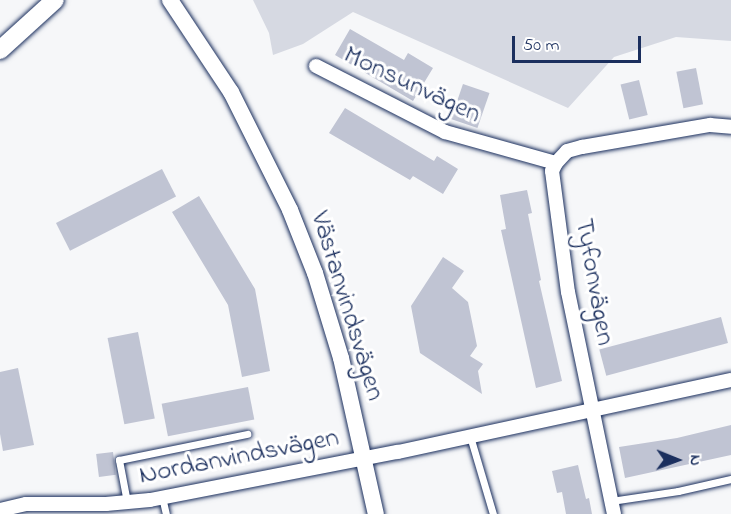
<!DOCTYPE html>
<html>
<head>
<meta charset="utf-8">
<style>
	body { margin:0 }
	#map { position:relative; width:731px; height:514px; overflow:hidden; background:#f6f7f9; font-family:"Indie Flower",sans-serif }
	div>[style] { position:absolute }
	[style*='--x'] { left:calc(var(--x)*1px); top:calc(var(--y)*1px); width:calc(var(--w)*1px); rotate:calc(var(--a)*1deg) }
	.green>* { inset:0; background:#d6d9e2 }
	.building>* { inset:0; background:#c0c4d3; transform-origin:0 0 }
	.roads { filter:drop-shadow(0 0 2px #1b2f5e) drop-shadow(0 0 2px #1b2f5e) }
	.service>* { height:7px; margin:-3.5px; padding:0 3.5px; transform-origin:3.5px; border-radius:3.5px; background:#fff }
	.minor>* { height:14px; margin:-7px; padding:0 7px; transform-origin:7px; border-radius:7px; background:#fff }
	.tertiary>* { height:16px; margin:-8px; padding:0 8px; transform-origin:8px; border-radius:8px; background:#fff }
	.secondary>* { height:18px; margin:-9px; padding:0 9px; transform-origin:9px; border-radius:9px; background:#fff }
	span { translate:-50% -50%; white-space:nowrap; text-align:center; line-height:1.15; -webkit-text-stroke:6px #fff; paint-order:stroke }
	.street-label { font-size:27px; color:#1b2f5e }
	.north { position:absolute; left:647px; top:430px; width:60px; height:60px; -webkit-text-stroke:4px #fff; paint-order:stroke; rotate:91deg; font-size:16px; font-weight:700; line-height:24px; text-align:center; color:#1b2f5e }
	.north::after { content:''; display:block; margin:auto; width:21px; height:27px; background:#1b2f5e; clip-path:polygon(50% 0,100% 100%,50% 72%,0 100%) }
	.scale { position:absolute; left:512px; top:36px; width:129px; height:27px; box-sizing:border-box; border:3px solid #1b2f5e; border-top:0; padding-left:8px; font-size:18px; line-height:21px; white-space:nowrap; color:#1b2f5e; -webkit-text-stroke:4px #fff; paint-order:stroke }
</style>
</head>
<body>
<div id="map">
	<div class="green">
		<i style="clip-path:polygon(253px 0,731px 0,731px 41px,676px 37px,614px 57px,568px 108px,353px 12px,303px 44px,273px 55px,269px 33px)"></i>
	</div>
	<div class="building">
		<i style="clip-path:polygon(350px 29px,404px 60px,408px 53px,433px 68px,413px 101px,335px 55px)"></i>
		<i style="left:696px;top:68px;width:37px;height:20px;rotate:79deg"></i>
		<i style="left:639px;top:80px;width:36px;height:19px;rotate:76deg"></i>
		<i style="left:463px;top:84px;width:28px;height:37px;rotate:19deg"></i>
		<i style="clip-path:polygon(345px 108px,434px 161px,437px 156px,458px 169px,443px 194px,413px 176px,410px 180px,329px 133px)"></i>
		<i style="left:162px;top:169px;width:31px;height:119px;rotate:63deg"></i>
		<i style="clip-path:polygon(527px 190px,532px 213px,528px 214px,541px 280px,539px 281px,562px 381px,536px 388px,501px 230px,506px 229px,500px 195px)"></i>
		<i style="clip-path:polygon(199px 196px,255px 289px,270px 371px,242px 377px,228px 305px,172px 212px)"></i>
		<i style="clip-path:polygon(443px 257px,464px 271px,452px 288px,468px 302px,477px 346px,470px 356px,483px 364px,478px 371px,482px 394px,420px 353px,411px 306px)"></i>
		<i style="left:721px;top:317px;width:27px;height:126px;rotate:75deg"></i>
		<i style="left:138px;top:332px;width:88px;height:31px;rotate:79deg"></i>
		<i style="clip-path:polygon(18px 368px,34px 445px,3px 451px,0 434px,0 372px)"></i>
		<i style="left:248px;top:387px;width:33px;height:88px;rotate:79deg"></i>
		<i style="clip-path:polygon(731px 425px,731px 455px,625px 478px,619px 447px,677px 438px)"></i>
		<i style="left:113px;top:452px;width:23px;height:17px;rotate:83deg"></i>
		<i style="clip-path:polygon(578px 465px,586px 499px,589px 498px,592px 514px,566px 514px,562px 492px,557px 493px,552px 471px)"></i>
	</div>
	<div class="roads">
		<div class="service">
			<i style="--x:470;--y:436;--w:81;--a:73.6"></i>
			<i style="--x:162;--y:497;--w:17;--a:77"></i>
			<i style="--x:611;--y:501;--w:68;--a:-8.5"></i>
			<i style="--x:678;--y:491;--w:54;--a:-12.8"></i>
			<i style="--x:127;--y:502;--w:43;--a:-100.8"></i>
			<i style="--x:119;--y:460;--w:131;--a:-11.5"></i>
		</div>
		<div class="minor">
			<i style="--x:316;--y:66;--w:145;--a:27.1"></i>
			<i style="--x:445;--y:132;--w:115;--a:15.6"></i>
			<i style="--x:556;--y:163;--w:16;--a:-47"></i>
			<i style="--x:567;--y:151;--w:16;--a:-15"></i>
			<i style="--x:582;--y:147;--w:130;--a:-9.8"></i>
			<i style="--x:710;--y:125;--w:21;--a:5"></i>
			<i style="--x:556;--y:163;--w:9;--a:117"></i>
			<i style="--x:552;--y:171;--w:122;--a:82.5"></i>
			<i style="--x:568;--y:292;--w:227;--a:78.3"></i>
			<i style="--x:0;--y:510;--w:27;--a:-13"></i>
			<i style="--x:26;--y:504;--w:80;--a:0"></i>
			<i style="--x:106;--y:504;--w:44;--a:-5.2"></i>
			<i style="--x:150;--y:500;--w:253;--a:-11"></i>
			<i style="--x:398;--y:452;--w:341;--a:-12.2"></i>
		</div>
		<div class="tertiary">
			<i style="--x:170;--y:0;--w:110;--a:56.5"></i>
			<i style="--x:231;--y:92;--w:132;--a:63.4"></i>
			<i style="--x:290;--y:210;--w:68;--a:68.4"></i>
			<i style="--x:315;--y:273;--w:89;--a:73"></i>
			<i style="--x:341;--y:358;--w:160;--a:77.4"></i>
		</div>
		<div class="secondary">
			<i style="--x:0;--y:50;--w:74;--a:-42.3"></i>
		</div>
	</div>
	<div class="street-label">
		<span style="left:412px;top:85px;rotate:25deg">Monsunvägen</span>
		<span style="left:594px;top:282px;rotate:80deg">Tyfonvägen</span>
		<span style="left:347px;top:306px;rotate:73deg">Västanvindsvägen</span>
		<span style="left:239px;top:457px;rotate:-11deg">Nordanvindsvägen</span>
	</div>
	<div class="north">N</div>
	<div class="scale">50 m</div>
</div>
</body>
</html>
